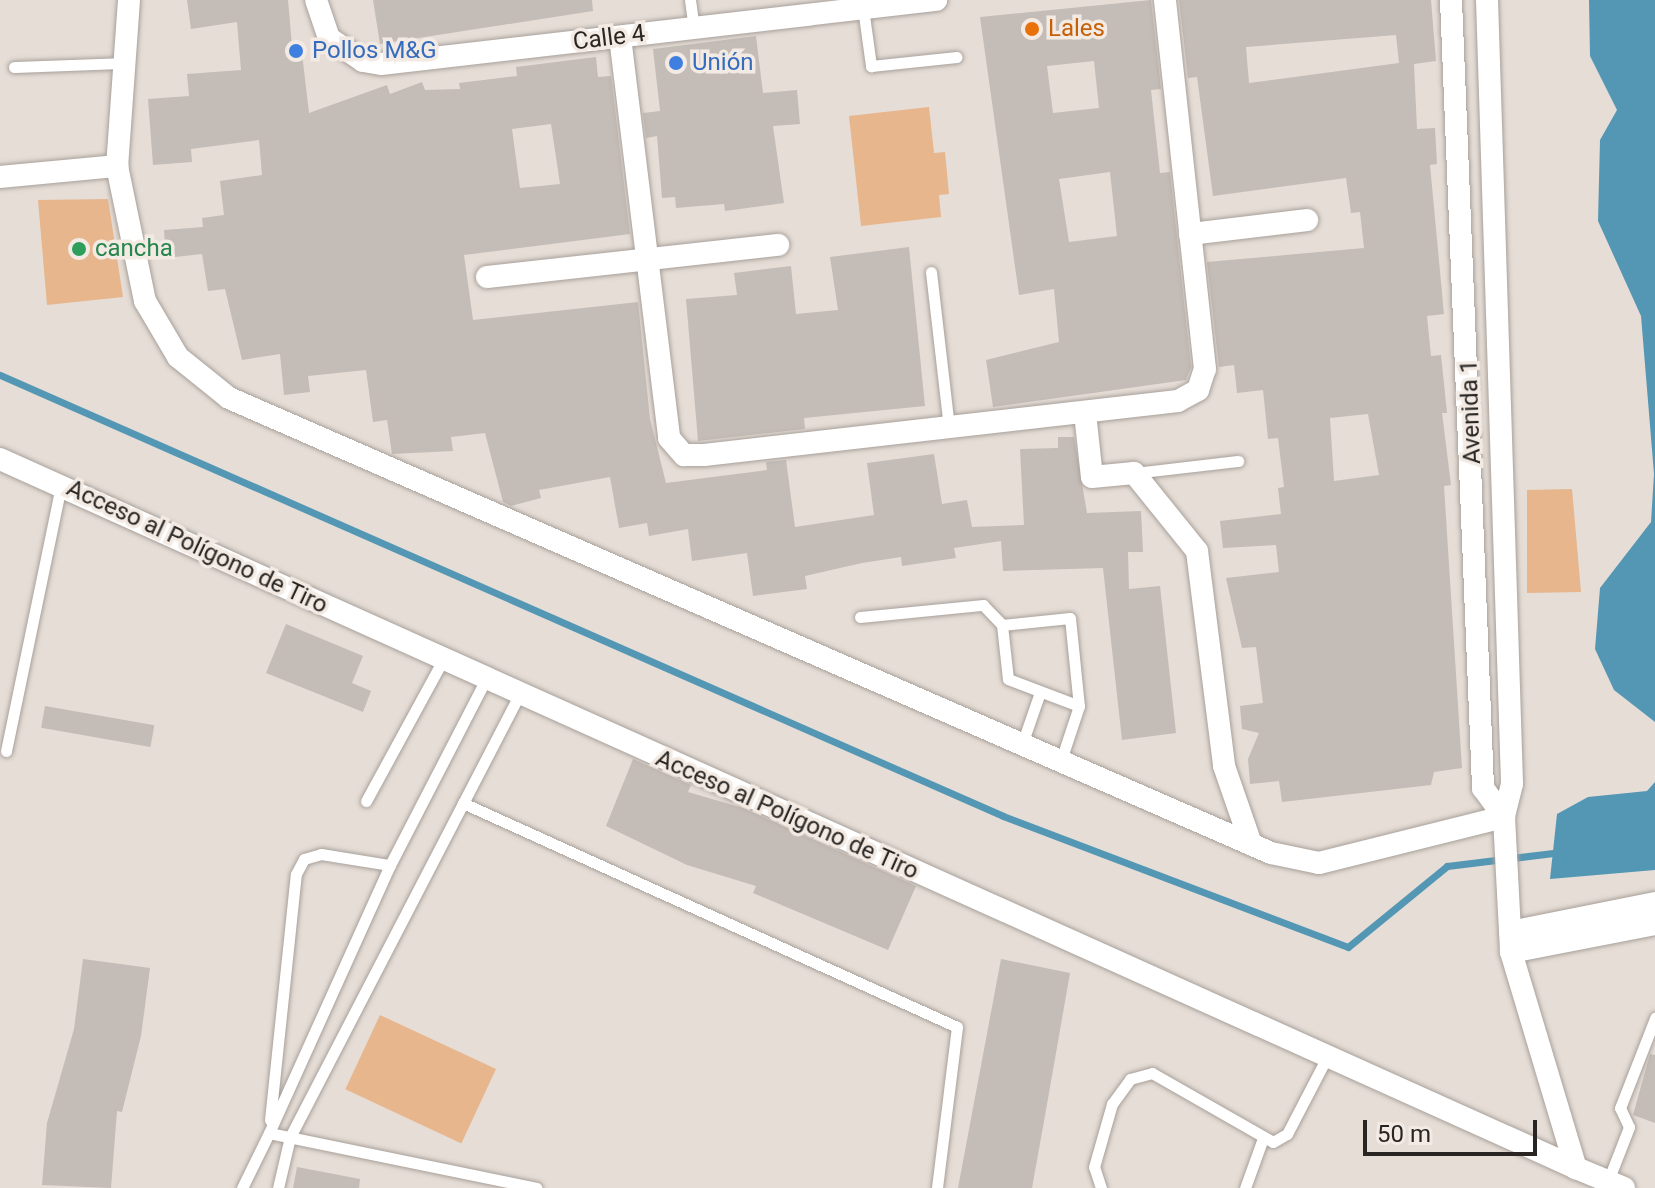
<!DOCTYPE html>
<html>
<head>
<meta charset="utf-8">
<style>
	body { margin:0 }
	#map { position:relative; width:1655px; height:1188px; overflow:hidden; background:#e5ddd6; font-family:Roboto,sans-serif }
	div>[style] { position:absolute }
	[style*='--x'] { left:calc(var(--x)*1px); top:calc(var(--y)*1px); width:calc(var(--w)*1px); rotate:calc(var(--a)*1deg) }
	.green>* { inset:0; background:#e7b68d; transform-origin:0 0 }
	.water>* { inset:0; background:#5397b4 }
	.stream>* { height:7px; margin:-3.5px; padding:0 3.5px; transform-origin:3.5px; border-radius:3.5px; background:#5397b4 }
	.building>* { inset:0; background:#c4bcb6; transform-origin:0 0 }
	.roads { filter:drop-shadow(0 0 2px #a8a09a) drop-shadow(0 0 2px #a8a09a) }
	.service>* { height:11px; margin:-5.5px; padding:0 5.5px; transform-origin:5.5px; border-radius:5.5px; background:#fff }
	.minor>* { height:22px; margin:-11px; padding:0 11px; transform-origin:11px; border-radius:11px; background:#fff }
	.dots>* { width:22px; height:22px; translate:-50% -50%; box-sizing:border-box; border:4px solid #f2eae3; border-radius:50% }
	span { translate:-50% -50%; white-space:nowrap; text-align:center; line-height:1.15; -webkit-text-stroke:7px #f2eae3; paint-order:stroke }
	.food-label { font-size:24px; color:#c56008 }
	.left { translate:0 -50%; text-align:left }
	.street-label { font-size:24px; color:#282523 }
	.shop-label { font-size:24px; color:#366cbe }
	.leisure-label { font-size:24px; color:#27864d }
	.scale { position:absolute; left:1363px; top:1120px; width:174px; height:36px; box-sizing:border-box; border:4px solid #282523; border-top:0; padding-left:10px; font-size:24px; line-height:28px; white-space:nowrap; color:#282523; -webkit-text-stroke:6px #f2eae3; paint-order:stroke }
</style>
</head>
<body>
<div id="map">
	<div class="green">
		<i style="clip-path:polygon(929px 107px,934px 153px,945px 152px,949px 194px,939px 195px,941px 217px,861px 226px,849px 116px)"></i>
		<i style="clip-path:polygon(108px 199px,123px 297px,47px 305px,38px 200px)"></i>
		<i style="clip-path:polygon(1572px 489px,1581px 592px,1527px 593px,1527px 490px)"></i>
		<i style="left:380px;top:1015px;width:128px;height:82px;rotate:25deg"></i>
	</div>
	<div class="water">
		<i style="clip-path:polygon(1589px 0,1655px 0,1655px 722px,1614px 690px,1595px 649px,1600px 588px,1651px 522px,1654px 474px,1641px 316px,1598px 221px,1600px 140px,1617px 110px,1590px 56px)"></i>
		<i style="clip-path:polygon(1655px 782px,1655px 870px,1550px 879px,1557px 814px,1588px 797px,1647px 791px)"></i>
	</div>
	<div class="stream">
		<i style="--x:0;--y:375;--w:1096;--a:23.73"></i>
		<i style="--x:1003;--y:816;--w:369;--a:20.8"></i>
		<i style="--x:1348;--y:947;--w:128;--a:-39.3"></i>
		<i style="--x:1447;--y:866;--w:107;--a:-7"></i>
	</div>
	<div class="building">
		<i style="clip-path:polygon(evenodd,187px 0,288px 0,292px 46px,301px 45px,309px 113px,387px 85px,390px 94px,422px 82px,425px 90px,460px 89px,459px 83px,517px 76px,516px 67px,596px 57px,598px 77px,611px 76px,630px 234px,464px 255px,473px 320px,638px 302px,650px 419px,666px 483px,767px 470px,766px 462px,786px 460px,795px 527px,874px 515px,867px 463px,934px 454px,942px 504px,967px 500px,972px 527px,1024px 525px,1020px 449px,1058px 448px,1058px 437px,1074px 437px,1087px 513px,1141px 511px,1143px 552px,1128px 552px,1129px 589px,1160px 586px,1176px 733px,1122px 740px,1103px 568px,1003px 571px,1001px 541px,954px 548px,956px 558px,902px 566px,901px 557px,862px 563px,805px 576px,807px 589px,753px 596px,747px 553px,692px 561px,688px 529px,649px 536px,647px 523px,619px 528px,610px 477px,539px 490px,541px 498px,511px 506px,503px 502px,485px 433px,451px 437px,453px 451px,392px 454px,387px 420px,373px 422px,366px 370px,308px 376px,310px 392px,284px 395px,280px 354px,242px 360px,225px 289px,208px 291px,202px 254px,166px 258px,164px 230px,203px 227px,202px 218px,224px 215px,220px 181px,262px 175px,259px 140px,191px 149px,192px 162px,153px 165px,148px 99px,189px 96px,187px 74px,241px 70px,237px 22px,191px 29px,187px 0,551px 124px,560px 184px,520px 188px,512px 129px,551px 124px)"></i>
		<i style="clip-path:polygon(373px 0,592px 0,593px 11px,380px 44px)"></i>
		<i style="clip-path:polygon(evenodd,1151px 0,1161px 89px,1151px 90px,1160px 173px,1170px 172px,1191px 367px,1186px 380px,993px 407px,986px 360px,1059px 342px,1054px 289px,1019px 295px,980px 17px,1151px 0,1094px 61px,1099px 108px,1053px 113px,1047px 66px,1094px 61px,1151px 0,1110px 172px,1117px 236px,1069px 242px,1059px 179px,1110px 172px)"></i>
		<i style="clip-path:polygon(evenodd,1179px 0,1431px 0,1436px 61px,1414px 64px,1417px 129px,1435px 128px,1437px 164px,1430px 165px,1444px 314px,1427px 316px,1431px 356px,1441px 355px,1447px 413px,1442px 413px,1451px 485px,1444px 486px,1462px 768px,1434px 772px,1431px 785px,1282px 802px,1279px 781px,1250px 784px,1248px 759px,1259px 733px,1242px 729px,1240px 706px,1263px 703px,1256px 647px,1242px 648px,1226px 578px,1279px 572px,1276px 545px,1223px 548px,1220px 521px,1281px 514px,1278px 488px,1284px 487px,1278px 438px,1268px 439px,1263px 390px,1237px 393px,1234px 365px,1219px 367px,1207px 262px,1364px 248px,1360px 212px,1351px 213px,1346px 178px,1213px 196px,1197px 77px,1188px 78px,1179px 0,1396px 35px,1399px 63px,1249px 83px,1246px 47px,1396px 35px,1179px 0,1368px 414px,1379px 475px,1334px 481px,1330px 418px,1368px 414px)"></i>
		<i style="clip-path:polygon(756px 36px,763px 93px,797px 90px,800px 124px,773px 126px,784px 203px,725px 211px,724px 204px,676px 208px,675px 197px,662px 198px,657px 136px,646px 138px,643px 113px,660px 111px,653px 49px)"></i>
		<i style="clip-path:polygon(909px 247px,925px 406px,804px 418px,805px 429px,698px 441px,686px 299px,737px 295px,734px 273px,791px 266px,796px 314px,838px 310px,830px 257px)"></i>
		<i style="clip-path:polygon(286px 624px,363px 656px,352px 683px,371px 691px,363px 712px,266px 673px)"></i>
		<i style="left:45px;top:706px;width:111px;height:22px;rotate:10deg"></i>
		<i style="clip-path:polygon(633px 759px,691px 785px,688px 792px,743px 808px,916px 886px,888px 950px,753px 893px,756px 886px,687px 865px,606px 826px)"></i>
		<i style="clip-path:polygon(83px 959px,150px 968px,141px 1036px,122px 1112px,117px 1111px,111px 1188px,42px 1185px,47px 1123px,74px 1029px)"></i>
		<i style="clip-path:polygon(1001px 959px,1070px 973px,1046px 1110px,1032px 1188px,958px 1188px)"></i>
		<i style="clip-path:polygon(1650px 1054px,1655px 1055px,1655px 1123px,1633px 1115px)"></i>
		<i style="clip-path:polygon(297px 1167px,360px 1179px,359px 1188px,293px 1188px)"></i>
	</div>
	<div class="roads">
		<div class="service">
			<i style="--x:690;--y:0;--w:28;--a:82"></i>
			<i style="--x:863;--y:8;--w:59;--a:82.1"></i>
			<i style="--x:871;--y:66;--w:86;--a:-6"></i>
			<i style="--x:14;--y:67;--w:107;--a:-2.1"></i>
			<i style="--x:931;--y:272;--w:157;--a:83.4"></i>
			<i style="--x:1134;--y:473;--w:105;--a:-6.6"></i>
			<i style="--x:860;--y:617;--w:124;--a:-5.6"></i>
			<i style="--x:983;--y:605;--w:28;--a:46"></i>
			<i style="--x:1002;--y:625;--w:68;--a:-5.9"></i>
			<i style="--x:1070;--y:618;--w:88;--a:84.2"></i>
			<i style="--x:1079;--y:706;--w:60;--a:108.4"></i>
			<i style="--x:1002;--y:625;--w:54;--a:83.7"></i>
			<i style="--x:1008;--y:679;--w:76;--a:20.8"></i>
			<i style="--x:1021;--y:747;--w:58;--a:-70.9"></i>
			<i style="--x:6;--y:751;--w:272;--a:-78.3"></i>
			<i style="--x:366;--y:801;--w:161;--a:-61.4"></i>
			<i style="--x:463;--y:803;--w:542;--a:24.39"></i>
			<i style="--x:957;--y:1027;--w:162;--a:97.1"></i>
			<i style="--x:270;--y:1120;--w:247;--a:-84"></i>
			<i style="--x:296;--y:874;--w:17;--a:-62"></i>
			<i style="--x:304;--y:859;--w:18;--a:-16"></i>
			<i style="--x:321;--y:854;--w:70;--a:9.1"></i>
			<i style="--x:269;--y:1133;--w:294;--a:-65.7"></i>
			<i style="--x:390;--y:865;--w:212;--a:-62.7"></i>
			<i style="--x:1608;--y:1181;--w:58;--a:-68.7"></i>
			<i style="--x:1629;--y:1127;--w:21;--a:-115"></i>
			<i style="--x:1620;--y:1108;--w:97;--a:-68.7"></i>
			<i style="--x:242;--y:1188;--w:61;--a:-63.9"></i>
			<i style="--x:269;--y:1133;--w:273;--a:11.6"></i>
			<i style="--x:278;--y:1188;--w:52;--a:-76.8"></i>
			<i style="--x:290;--y:1137;--w:498;--a:-62.6"></i>
			<i style="--x:1101;--y:1188;--w:22;--a:-108"></i>
			<i style="--x:1094;--y:1167;--w:66;--a:-74.1"></i>
			<i style="--x:1112;--y:1104;--w:31;--a:-54"></i>
			<i style="--x:1130;--y:1079;--w:23;--a:-15"></i>
			<i style="--x:1152;--y:1073;--w:139;--a:29.7"></i>
			<i style="--x:1273;--y:1142;--w:16;--a:-30"></i>
			<i style="--x:1287;--y:1134;--w:87;--a:-62.5"></i>
			<i style="--x:1245;--y:1188;--w:50;--a:-70.1"></i>
		</div>
		<div class="minor">
			<i style="--x:129;--y:0;--w:166;--a:94.1"></i>
			<i style="--x:117;--y:166;--w:138;--a:78.3"></i>
			<i style="--x:145;--y:301;--w:65;--a:59.5"></i>
			<i style="--x:178;--y:357;--w:65;--a:38.8"></i>
			<i style="--x:229;--y:398;--w:1137;--a:23.59"></i>
			<i style="--x:1271;--y:853;--w:49;--a:11.8"></i>
			<i style="--x:1319;--y:863;--w:191;--a:-14"></i>
			<i style="--x:316;--y:0;--w:40;--a:71.1"></i>
			<i style="--x:329;--y:38;--w:41;--a:34.1"></i>
			<i style="--x:363;--y:61;--w:18;--a:9"></i>
			<i style="--x:381;--y:64;--w:559;--a:-6.58"></i>
			<i style="--x:1451;--y:0;--w:789;--a:87.67"></i>
			<i style="--x:1483;--y:788;--w:36;--a:54"></i>
			<i style="--x:1487;--y:0;--w:784;--a:88.17"></i>
			<i style="--x:1512;--y:784;--w:34;--a:104"></i>
			<i style="--x:1504;--y:817;--w:135;--a:87"></i>
			<i style="--x:1511;--y:952;--w:226;--a:73.3"></i>
			<i style="--x:1576;--y:1168;--w:52;--a:22.6"></i>
			<i style="--x:620;--y:37;--w:404;--a:83"></i>
			<i style="--x:669;--y:438;--w:23;--a:49"></i>
			<i style="--x:684;--y:455;--w:20;--a:0"></i>
			<i style="--x:704;--y:455;--w:477;--a:-6.5"></i>
			<i style="--x:1178;--y:401;--w:23;--a:-29"></i>
			<i style="--x:1198;--y:390;--w:22;--a:-72"></i>
			<i style="--x:1205;--y:369;--w:371;--a:-96.2"></i>
			<i style="--x:0;--y:177;--w:118;--a:-5.4"></i>
			<i style="--x:1190;--y:234;--w:118;--a:-6.8"></i>
			<i style="--x:487;--y:277;--w:293;--a:-6.3"></i>
			<i style="--x:1085;--y:413;--w:64;--a:83.8"></i>
			<i style="--x:1092;--y:477;--w:42;--a:-5.4"></i>
			<i style="--x:1134;--y:473;--w:100;--a:51.1"></i>
			<i style="--x:1197;--y:551;--w:217;--a:82.8"></i>
			<i style="--x:1224;--y:766;--w:83;--a:70.9"></i>
			<i style="--x:0;--y:459;--w:1728;--a:24.22"></i>
			<i style="--x:1510;--y:932;--w:148;--a:-11.3"></i>
			<i style="--x:1511;--y:952;--w:147;--a:-11"></i>
		</div>
	</div>
	<div class="dots">
		<i style="left:1032px;top:29px;background:#e8710a"></i>
		<i style="left:296px;top:51px;background:#3f7fe0"></i>
		<i style="left:676px;top:63px;background:#3f7fe0"></i>
		<i style="left:79px;top:249px;background:#2e9e5b"></i>
	</div>
	<div class="food-label">
		<span class="left" style="left:1048px;top:29px">Lales</span>
	</div>
	<div class="street-label">
		<span style="left:609px;top:38px;rotate:-7deg">Calle 4</span>
		<span style="left:1471px;top:412px;rotate:-92deg">Avenida 1</span>
		<span style="left:197px;top:547px;rotate:25deg">Acceso al Polígono de Tiro</span>
		<span style="left:787px;top:815px;rotate:24deg">Acceso al Polígono de Tiro</span>
	</div>
	<div class="shop-label">
		<span class="left" style="left:312px;top:51px">Pollos M&amp;G</span>
		<span class="left" style="left:692px;top:63px">Unión</span>
	</div>
	<div class="leisure-label">
		<span class="left" style="left:95px;top:249px">cancha</span>
	</div>
	<div class="scale">50 m</div>
</div>
</body>
</html>
